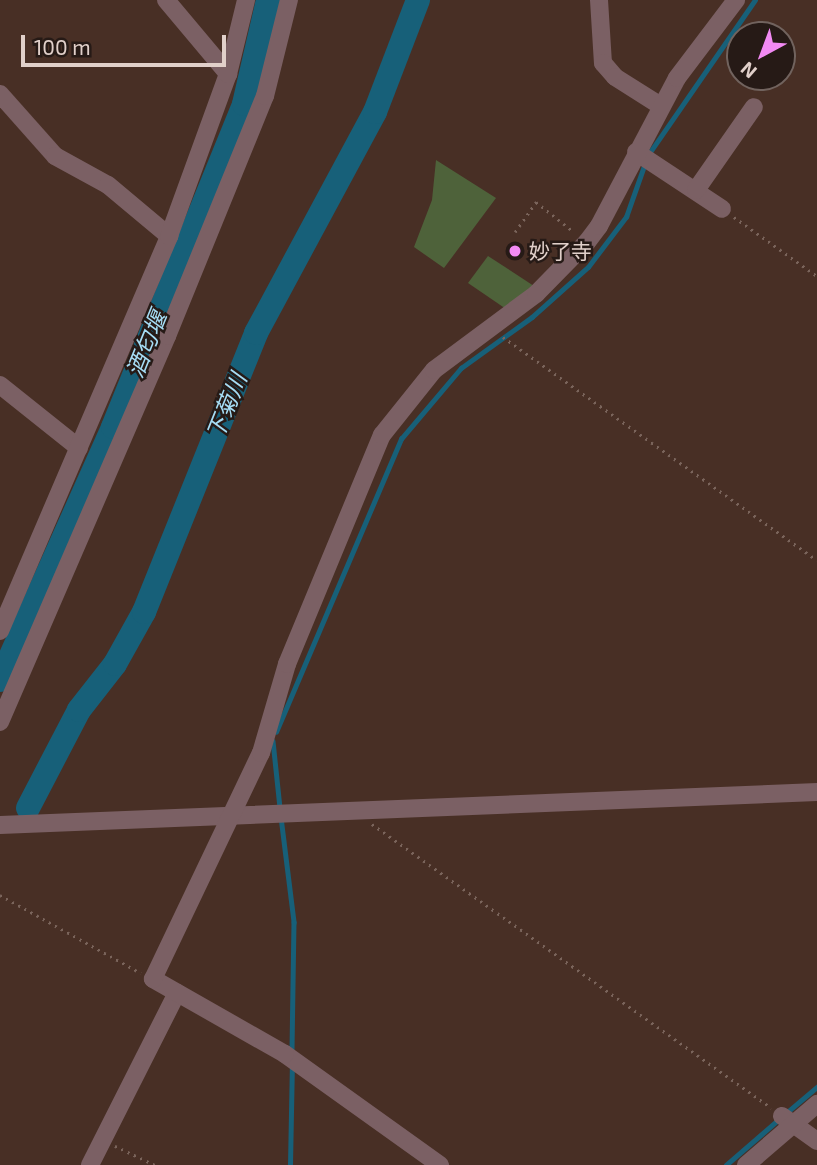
<!DOCTYPE html>
<html>
<head>
<meta charset="utf-8">
<style>
	body { margin:0 }
	#map { position:relative; width:817px; height:1165px; overflow:hidden; background:#482f25; font-family:"Exo 2","Noto Sans JP",sans-serif }
	div>[style] { position:absolute }
	[style*='--x'] { left:calc(var(--x)*1px); top:calc(var(--y)*1px); width:calc(var(--w)*1px); rotate:calc(var(--a)*1deg) }
	.green>* { inset:0; background:#4e623a }
	.stream>* { height:4.5px; margin:-2.25px; padding:0 2.25px; transform-origin:2.25px; border-radius:2.25px; background:#176079 }
	.river>* { height:24px; margin:-12px; padding:0 12px; transform-origin:12px; border-radius:12px; background:#176079 }
	.path>* { height:2.5px; margin-top:-1.25px; transform-origin:0; background:repeating-linear-gradient(90deg,#7a645b 0 2px,transparent 0 7px) }
	.minor>* { height:18px; margin:-9px; padding:0 9px; transform-origin:9px; border-radius:9px; background:#7b6064 }
	.dots>* { width:19px; height:19px; translate:-50% -50%; box-sizing:border-box; border:4px solid #261a16; border-radius:50% }
	span { translate:-50% -50%; white-space:nowrap; text-align:center; line-height:1.15; -webkit-text-stroke:5px #261a16; paint-order:stroke }
	.poi-label { font-size:21px; color:#e1d0ca }
	.left { translate:0 -50%; text-align:left }
	.water-label { font-size:23px; color:#a6ddf5; font-style:italic }
	.north { position:absolute; left:726px; top:21px; width:70px; height:70px; box-sizing:border-box; background:#261a16; border:2px solid #71635e; border-radius:50%; rotate:221deg; font-size:19px; font-weight:700; line-height:28px; text-align:center; color:#e1d0ca }
	.north::after { content:''; display:block; margin:auto; width:24px; height:32px; background:#f28af3; clip-path:polygon(50% 0,100% 100%,50% 72%,0 100%) }
	.scale { position:absolute; left:21px; top:35px; width:205px; height:32px; box-sizing:border-box; border:4px solid #e1d0ca; border-top:0; padding-left:9px; font-size:21px; line-height:24px; white-space:nowrap; color:#e1d0ca; -webkit-text-stroke:5px #261a16; paint-order:stroke }
</style>
</head>
<body>
<div id="map">
	<div class="green">
		<i style="clip-path:polygon(436px 160px,496px 198px,444px 268px,414px 247px,432px 200px)"></i>
		<i style="clip-path:polygon(488px 256px,537px 288px,509px 311px,468px 283px)"></i>
	</div>
	<div class="stream">
		<i style="--x:648;--y:155;--w:188;--a:-55.4"></i>
		<i style="--x:276;--y:732;--w:319;--a:-66.9"></i>
		<i style="--x:401;--y:439;--w:93;--a:-49.8"></i>
		<i style="--x:461;--y:368;--w:87;--a:-35.7"></i>
		<i style="--x:532;--y:317;--w:75;--a:-41.8"></i>
		<i style="--x:588;--y:267;--w:63;--a:-52.8"></i>
		<i style="--x:626;--y:217;--w:57;--a:-70.6"></i>
		<i style="--x:273;--y:741;--w:67;--a:84"></i>
		<i style="--x:281;--y:817;--w:106;--a:82.9"></i>
		<i style="--x:294;--y:922;--w:130;--a:90.9"></i>
		<i style="--x:785;--y:1114;--w:42;--a:-40.2"></i>
		<i style="--x:290;--y:1165;--w:101;--a:-88.9"></i>
		<i style="--x:726;--y:1165;--w:69;--a:-40.9"></i>
	</div>
	<div class="river">
		<i style="--x:0;--y:680;--w:277;--a:-65.9"></i>
		<i style="--x:113;--y:427;--w:349;--a:-67.9"></i>
		<i style="--x:244;--y:104;--w:107;--a:-77"></i>
		<i style="--x:28;--y:808;--w:110;--a:-62.5"></i>
		<i style="--x:79;--y:710;--w:58;--a:-52"></i>
		<i style="--x:115;--y:664;--w:60;--a:-60.9"></i>
		<i style="--x:144;--y:612;--w:301;--a:-68.1"></i>
		<i style="--x:256;--y:333;--w:251;--a:-61.7"></i>
		<i style="--x:375;--y:112;--w:120;--a:-69"></i>
	</div>
	<div class="path">
		<i style="--x:734;--y:217;--w:102;--a:35.4"></i>
		<i style="--x:515;--y:232;--w:37;--a:-55"></i>
		<i style="--x:536;--y:202;--w:48;--a:38.3"></i>
		<i style="--x:503;--y:337;--w:385;--a:35.4"></i>
		<i style="--x:372;--y:824;--w:490;--a:35.4"></i>
		<i style="--x:0;--y:895;--w:161;--a:29"></i>
		<i style="--x:115;--y:1146;--w:44;--a:25.4"></i>
	</div>
	<div class="minor">
		<i style="--x:166;--y:0;--w:97;--a:50"></i>
		<i style="--x:599;--y:0;--w:63;--a:86.4"></i>
		<i style="--x:603;--y:63;--w:18;--a:49"></i>
		<i style="--x:615;--y:77;--w:54;--a:32.2"></i>
		<i style="--x:0;--y:94;--w:83;--a:48.4"></i>
		<i style="--x:55;--y:156;--w:60;--a:28.7"></i>
		<i style="--x:108;--y:185;--w:80;--a:39.9"></i>
		<i style="--x:636;--y:152;--w:103;--a:33.5"></i>
		<i style="--x:696;--y:190;--w:101;--a:-55.1"></i>
		<i style="--x:0;--y:385;--w:101;--a:38.6"></i>
		<i style="--x:0;--y:631;--w:430;--a:-66.8"></i>
		<i style="--x:169;--y:236;--w:172;--a:-70"></i>
		<i style="--x:228;--y:74;--w:76;--a:-76.3"></i>
		<i style="--x:0;--y:722;--w:421;--a:-66.6"></i>
		<i style="--x:167;--y:336;--w:259;--a:-67.8"></i>
		<i style="--x:265;--y:96;--w:99;--a:-76"></i>
		<i style="--x:0;--y:825;--w:818;--a:-2.31"></i>
		<i style="--x:782;--y:1116;--w:43;--a:35.5"></i>
		<i style="--x:90;--y:1165;--w:193;--a:-63.2"></i>
		<i style="--x:440;--y:1165;--w:191;--a:-144.4"></i>
		<i style="--x:285;--y:1054;--w:152;--a:-150.4"></i>
		<i style="--x:153;--y:979;--w:250;--a:-64.5"></i>
		<i style="--x:261;--y:753;--w:93;--a:-73.7"></i>
		<i style="--x:287;--y:664;--w:248;--a:-67.5"></i>
		<i style="--x:382;--y:435;--w:83;--a:-51.3"></i>
		<i style="--x:434;--y:370;--w:127;--a:-36.7"></i>
		<i style="--x:536;--y:294;--w:73;--a:-45.6"></i>
		<i style="--x:587;--y:242;--w:20;--a:-53"></i>
		<i style="--x:599;--y:226;--w:167;--a:-62.2"></i>
		<i style="--x:677;--y:78;--w:98;--a:-52.9"></i>
		<i style="--x:746;--y:1165;--w:94;--a:-40.7"></i>
	</div>
	<div class="dots">
		<i style="left:515px;top:251px;background:#f28af3"></i>
	</div>
	<div class="poi-label">
		<span class="left" style="left:529px;top:251px">妙了寺</span>
	</div>
	<div class="water-label">
		<span style="left:146px;top:344px;rotate:-68deg">酒匂堰</span>
		<span style="left:226px;top:406px;rotate:-68deg">下菊川</span>
	</div>
	<div class="north">N</div>
	<div class="scale">100 m</div>
</div>
</body>
</html>
